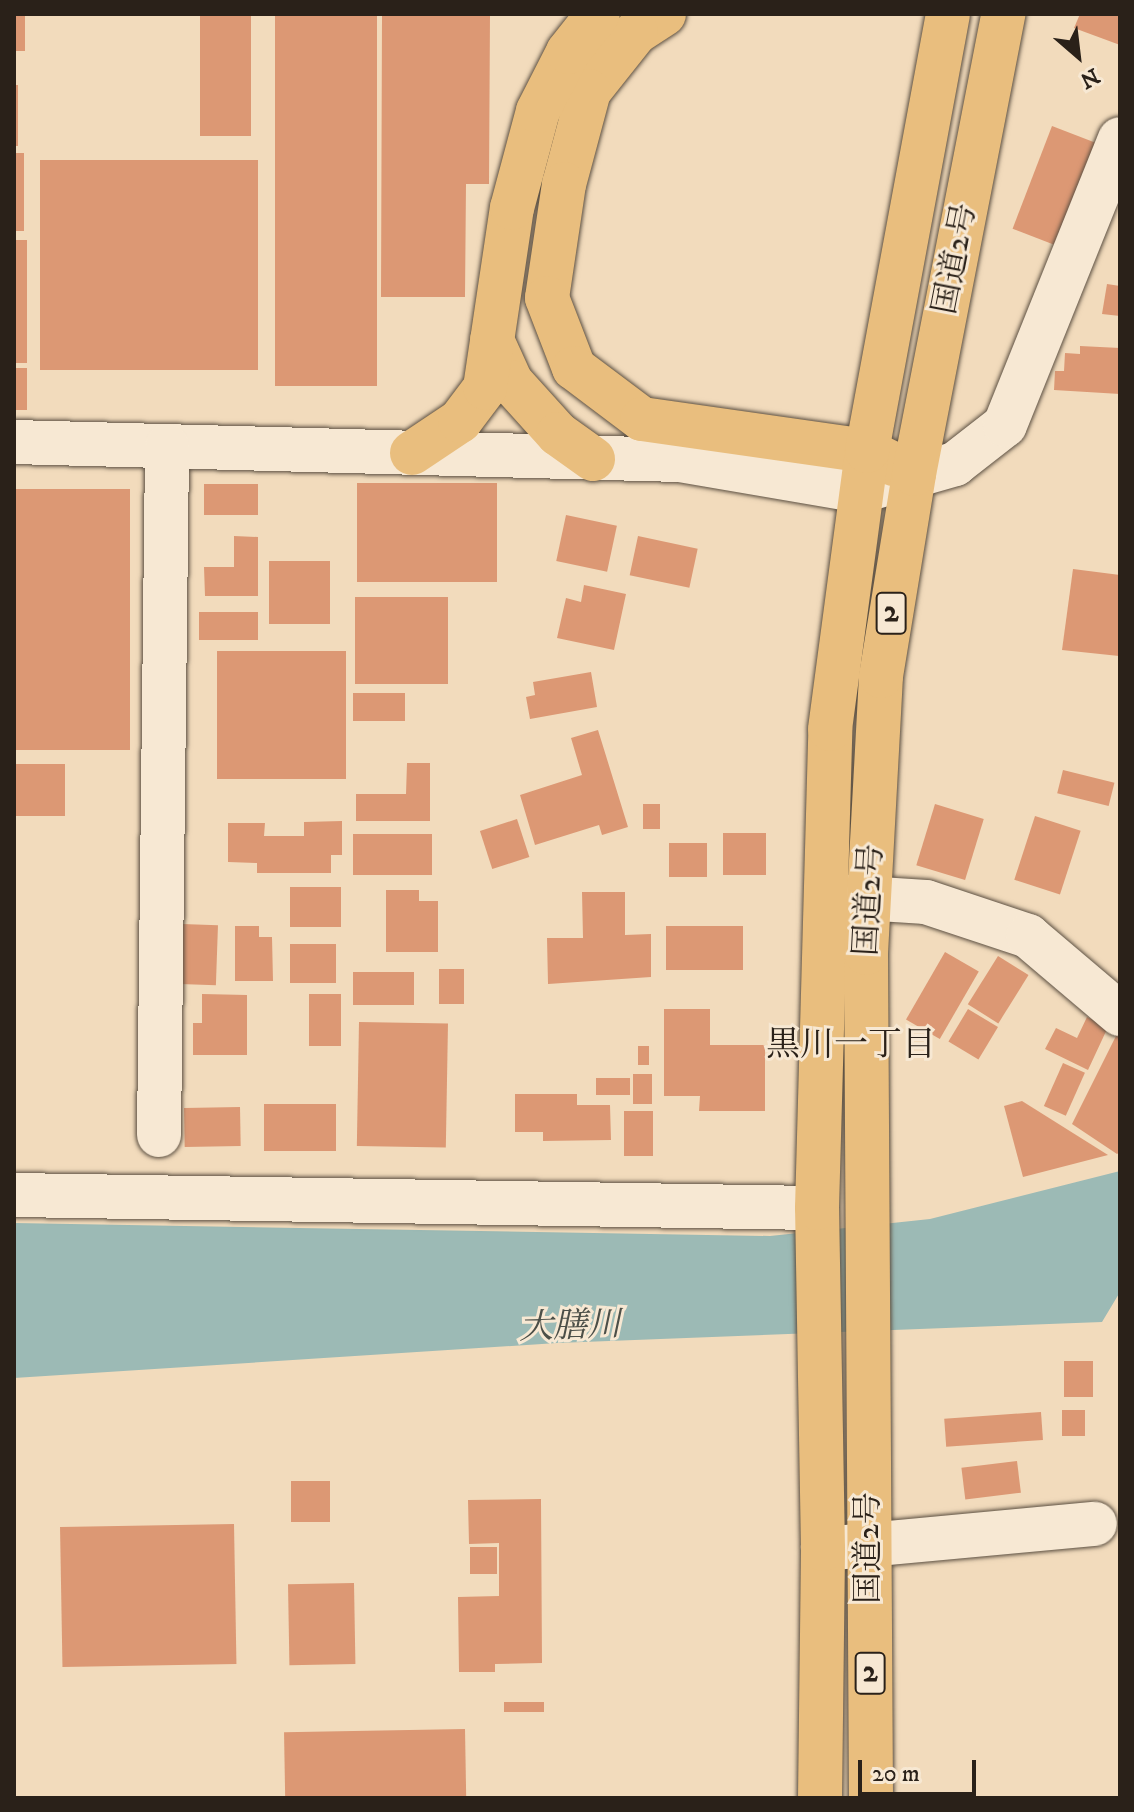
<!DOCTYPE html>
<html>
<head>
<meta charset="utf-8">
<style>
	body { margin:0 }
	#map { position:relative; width:1134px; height:1812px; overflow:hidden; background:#f2dbbc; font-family:"IM FELL DW Pica","Noto Serif JP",serif }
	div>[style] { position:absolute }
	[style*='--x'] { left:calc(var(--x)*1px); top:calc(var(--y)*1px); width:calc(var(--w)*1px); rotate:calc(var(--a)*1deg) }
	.water>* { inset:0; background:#9cbab5 }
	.building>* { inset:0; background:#dc9874; transform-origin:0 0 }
	.roads { filter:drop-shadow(0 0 2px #5c5042) drop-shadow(0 0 2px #5c5042) }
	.minor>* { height:44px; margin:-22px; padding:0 22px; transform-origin:22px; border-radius:22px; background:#f7e8d3 }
	.highway>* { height:44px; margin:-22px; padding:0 22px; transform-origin:22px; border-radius:22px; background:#e9be7e }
	.rail>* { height:6px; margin-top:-3px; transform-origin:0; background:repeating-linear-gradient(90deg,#2a2119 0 14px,transparent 0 28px) }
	span { translate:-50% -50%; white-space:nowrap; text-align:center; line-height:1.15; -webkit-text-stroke:6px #f7e8d3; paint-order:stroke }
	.shield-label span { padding:2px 6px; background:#f7e8d3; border:2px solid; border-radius:6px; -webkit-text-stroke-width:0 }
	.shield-label { font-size:30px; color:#2a2119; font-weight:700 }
	.street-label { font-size:32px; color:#2a2119 }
	.neighbourhood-label { font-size:34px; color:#2a2119 }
	.water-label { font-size:34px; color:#4c4f48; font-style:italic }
	.frame { position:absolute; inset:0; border:16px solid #2a2119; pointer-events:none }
	.north { position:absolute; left:1038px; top:16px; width:80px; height:80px; -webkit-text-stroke:6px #f7e8d3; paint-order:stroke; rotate:152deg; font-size:22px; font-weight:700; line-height:32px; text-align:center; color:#2a2119 }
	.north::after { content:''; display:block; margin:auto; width:28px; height:36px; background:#2a2119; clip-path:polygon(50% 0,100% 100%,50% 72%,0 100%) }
	.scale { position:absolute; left:858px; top:1760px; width:118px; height:36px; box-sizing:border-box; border:4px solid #2a2119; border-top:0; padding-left:10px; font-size:24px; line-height:28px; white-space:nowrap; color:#2a2119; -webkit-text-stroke:6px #f7e8d3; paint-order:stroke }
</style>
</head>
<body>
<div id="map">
	<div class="water">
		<i style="clip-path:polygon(1120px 1171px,1120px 1292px,1102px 1322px,557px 1343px,14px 1378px,14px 1223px,770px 1236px,930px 1219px)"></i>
	</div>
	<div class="building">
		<i style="left:14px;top:14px;width:11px;height:37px"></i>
		<i style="left:200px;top:14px;width:51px;height:122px"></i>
		<i style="left:275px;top:14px;width:102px;height:372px"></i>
		<i style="clip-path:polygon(382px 14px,490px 14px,489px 184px,466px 184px,465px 297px,381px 297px)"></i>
		<i style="clip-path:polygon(1080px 14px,1120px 14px,1120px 45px,1074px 28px)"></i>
		<i style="left:14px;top:85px;width:4px;height:61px"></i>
		<i style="left:1052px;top:126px;width:48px;height:110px;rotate:21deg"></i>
		<i style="left:14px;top:153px;width:10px;height:78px"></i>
		<i style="left:40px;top:160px;width:218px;height:210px"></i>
		<i style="left:14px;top:240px;width:13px;height:123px"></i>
		<i style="clip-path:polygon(1107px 284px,1120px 286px,1120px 316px,1102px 314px)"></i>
		<i style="clip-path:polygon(1080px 346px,1120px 348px,1120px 394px,1054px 390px,1055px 371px,1064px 371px,1065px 353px,1080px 354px)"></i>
		<i style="left:14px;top:368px;width:13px;height:42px"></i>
		<i style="left:357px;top:483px;width:140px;height:99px"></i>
		<i style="left:258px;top:484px;width:31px;height:54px;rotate:90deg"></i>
		<i style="left:14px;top:489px;width:116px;height:261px"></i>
		<i style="left:566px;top:515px;width:52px;height:47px;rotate:12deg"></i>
		<i style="clip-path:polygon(234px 536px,258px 537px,258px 596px,205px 596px,204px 567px,234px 567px)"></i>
		<i style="left:638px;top:536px;width:61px;height:40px;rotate:12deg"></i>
		<i style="left:269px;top:561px;width:61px;height:63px"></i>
		<i style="clip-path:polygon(1073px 569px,1120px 575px,1119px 656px,1062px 650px)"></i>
		<i style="clip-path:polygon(584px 585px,626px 594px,614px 650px,557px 638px,566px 598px,581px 602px)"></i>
		<i style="left:355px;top:597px;width:93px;height:87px"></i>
		<i style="left:199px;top:612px;width:59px;height:28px"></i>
		<i style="left:346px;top:651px;width:128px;height:129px;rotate:90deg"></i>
		<i style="clip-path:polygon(591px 672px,597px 707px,530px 719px,526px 697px,535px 695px,533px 682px)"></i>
		<i style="left:405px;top:693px;width:28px;height:52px;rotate:90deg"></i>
		<i style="clip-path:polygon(598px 730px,628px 827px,602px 835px,599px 825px,535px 845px,520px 795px,582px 775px,571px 738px)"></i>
		<i style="clip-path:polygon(407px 763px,430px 763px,430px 821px,356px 821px,356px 794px,406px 794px)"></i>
		<i style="left:14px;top:764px;width:51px;height:52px"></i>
		<i style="left:1063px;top:770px;width:53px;height:24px;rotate:14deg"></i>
		<i style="left:660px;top:804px;width:25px;height:17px;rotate:90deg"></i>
		<i style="left:935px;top:804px;width:51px;height:64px;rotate:17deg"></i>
		<i style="left:1035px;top:816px;width:48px;height:67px;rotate:18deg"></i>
		<i style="left:517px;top:819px;width:40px;height:39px;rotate:72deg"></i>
		<i style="clip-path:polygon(342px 821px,342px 855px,331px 855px,331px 873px,257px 873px,257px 863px,228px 862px,228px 823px,265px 823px,264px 836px,304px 836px,304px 822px)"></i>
		<i style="left:766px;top:833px;width:42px;height:43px;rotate:90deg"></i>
		<i style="left:353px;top:834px;width:79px;height:41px"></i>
		<i style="left:669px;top:843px;width:38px;height:34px"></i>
		<i style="left:290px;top:887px;width:51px;height:40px"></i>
		<i style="clip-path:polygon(386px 890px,419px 890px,419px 901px,438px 901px,438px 952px,386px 952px)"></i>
		<i style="clip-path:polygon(582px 892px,625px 892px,625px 935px,651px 934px,651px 977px,548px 984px,547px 938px,583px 938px)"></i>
		<i style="left:182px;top:924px;width:36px;height:60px;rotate:2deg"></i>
		<i style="clip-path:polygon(235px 926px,259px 926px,259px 937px,272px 937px,273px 981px,235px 981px)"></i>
		<i style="left:743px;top:926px;width:44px;height:77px;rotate:90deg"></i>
		<i style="left:290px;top:944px;width:46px;height:39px"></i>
		<i style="left:945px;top:952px;width:39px;height:78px;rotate:30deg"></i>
		<i style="left:998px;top:956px;width:36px;height:57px;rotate:32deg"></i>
		<i style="left:439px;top:969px;width:25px;height:35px"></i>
		<i style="left:353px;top:972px;width:61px;height:33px"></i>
		<i style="clip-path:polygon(202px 994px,247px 995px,247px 1055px,193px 1055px,193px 1023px,202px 1023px)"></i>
		<i style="left:309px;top:994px;width:32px;height:52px"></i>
		<i style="clip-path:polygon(664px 1009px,710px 1009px,710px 1045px,765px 1045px,765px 1111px,699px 1111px,700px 1096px,664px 1096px)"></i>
		<i style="left:968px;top:1009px;width:35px;height:38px;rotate:31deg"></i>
		<i style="clip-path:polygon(1087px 1017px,1108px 1027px,1088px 1070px,1045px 1049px,1056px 1028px,1077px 1038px)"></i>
		<i style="left:359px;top:1022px;width:89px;height:124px;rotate:1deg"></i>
		<i style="clip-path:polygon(1120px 1028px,1120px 1152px,1117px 1154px,1072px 1124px)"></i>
		<i style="left:638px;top:1046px;width:11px;height:19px"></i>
		<i style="left:1063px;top:1063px;width:24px;height:47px;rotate:24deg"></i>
		<i style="left:633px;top:1074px;width:19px;height:30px"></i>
		<i style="left:596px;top:1078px;width:34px;height:17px"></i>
		<i style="clip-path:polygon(515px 1094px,577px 1094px,577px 1105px,610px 1105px,611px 1140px,543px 1141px,543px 1132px,515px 1132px)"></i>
		<i style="clip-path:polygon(1022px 1101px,1108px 1155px,1023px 1177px,1004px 1106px)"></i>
		<i style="left:264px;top:1104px;width:72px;height:47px"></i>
		<i style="left:240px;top:1107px;width:39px;height:56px;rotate:89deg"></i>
		<i style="left:624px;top:1111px;width:29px;height:45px"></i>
		<i style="left:1064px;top:1361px;width:29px;height:36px"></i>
		<i style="left:1062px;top:1410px;width:23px;height:26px"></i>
		<i style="left:1041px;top:1412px;width:28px;height:97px;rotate:86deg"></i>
		<i style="left:1017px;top:1461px;width:32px;height:56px;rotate:83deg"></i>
		<i style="left:291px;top:1481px;width:39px;height:41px"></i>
		<i style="clip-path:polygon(541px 1499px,542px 1663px,495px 1664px,495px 1672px,459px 1672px,458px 1597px,499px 1596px,499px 1543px,469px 1544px,468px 1500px)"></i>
		<i style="left:234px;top:1524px;width:140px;height:174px;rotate:89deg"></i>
		<i style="left:470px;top:1547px;width:27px;height:27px"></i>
		<i style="left:354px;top:1583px;width:81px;height:66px;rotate:89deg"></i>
		<i style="left:544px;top:1702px;width:10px;height:40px;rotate:90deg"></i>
		<i style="left:465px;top:1729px;width:69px;height:181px;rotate:89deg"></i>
	</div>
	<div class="roads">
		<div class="minor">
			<i style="--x:14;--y:442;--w:666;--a:1.55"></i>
			<i style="--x:680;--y:460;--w:184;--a:9.7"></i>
			<i style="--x:861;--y:491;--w:98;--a:-16"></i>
			<i style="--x:955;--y:464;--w:63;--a:-38"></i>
			<i style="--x:1005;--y:425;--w:308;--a:-68.1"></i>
			<i style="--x:833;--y:896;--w:93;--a:3.7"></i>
			<i style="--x:926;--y:902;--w:108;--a:18.4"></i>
			<i style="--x:1028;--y:936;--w:121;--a:40.3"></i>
			<i style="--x:159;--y:1135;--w:689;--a:-89.33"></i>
			<i style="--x:14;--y:1195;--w:803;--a:0.93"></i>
			<i style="--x:823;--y:1549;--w:273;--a:-5.3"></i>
		</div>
		<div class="highway">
			<i style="--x:664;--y:14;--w:33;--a:147"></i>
			<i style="--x:636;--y:32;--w:75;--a:128.5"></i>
			<i style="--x:589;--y:91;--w:96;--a:105"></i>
			<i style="--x:564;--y:184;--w:115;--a:98.5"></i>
			<i style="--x:547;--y:298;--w:75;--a:68.9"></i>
			<i style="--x:574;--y:368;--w:85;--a:36.9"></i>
			<i style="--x:642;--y:419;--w:227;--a:8.1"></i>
			<i style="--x:867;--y:451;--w:30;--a:26"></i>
			<i style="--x:492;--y:340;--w:46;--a:65.7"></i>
			<i style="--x:511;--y:382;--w:70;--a:47.9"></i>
			<i style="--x:558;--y:434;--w:43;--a:35.5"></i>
			<i style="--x:412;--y:453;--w:58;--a:-33.7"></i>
			<i style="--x:460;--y:421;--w:41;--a:-52.9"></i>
			<i style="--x:485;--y:388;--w:182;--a:-81.5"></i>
			<i style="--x:512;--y:208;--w:100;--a:-75"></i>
			<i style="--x:538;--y:111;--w:66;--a:-63"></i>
			<i style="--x:568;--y:52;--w:48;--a:-51.7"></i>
			<i style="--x:820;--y:1798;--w:249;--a:-89.3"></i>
			<i style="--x:823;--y:1549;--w:341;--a:-91"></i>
			<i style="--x:817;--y:1208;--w:479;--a:-88.4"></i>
			<i style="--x:830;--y:729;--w:280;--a:-82.4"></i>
			<i style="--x:867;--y:451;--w:444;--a:-79.5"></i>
			<i style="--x:871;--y:1798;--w:845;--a:-90.34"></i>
			<i style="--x:866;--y:953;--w:277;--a:-86.9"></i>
			<i style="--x:881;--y:676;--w:205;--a:-80.7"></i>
			<i style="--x:914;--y:474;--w:469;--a:-79"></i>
		</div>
	</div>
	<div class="rail">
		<i style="--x:1120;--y:1798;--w:2;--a:-90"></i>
	</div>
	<div class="shield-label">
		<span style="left:891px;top:613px">2</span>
		<span style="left:870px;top:1673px">2</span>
	</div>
	<div class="street-label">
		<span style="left:956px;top:259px;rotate:-79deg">国道2号</span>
		<span style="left:870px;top:900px;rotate:-87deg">国道2号</span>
		<span style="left:869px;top:1548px;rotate:-90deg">国道2号</span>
	</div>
	<div class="neighbourhood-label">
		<span style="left:851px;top:1046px">黒川一丁目</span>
	</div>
	<div class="water-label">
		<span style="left:570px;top:1327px;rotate:-2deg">大膳川</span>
	</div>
	<div class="frame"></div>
	<div class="north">N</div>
	<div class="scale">20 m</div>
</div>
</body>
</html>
